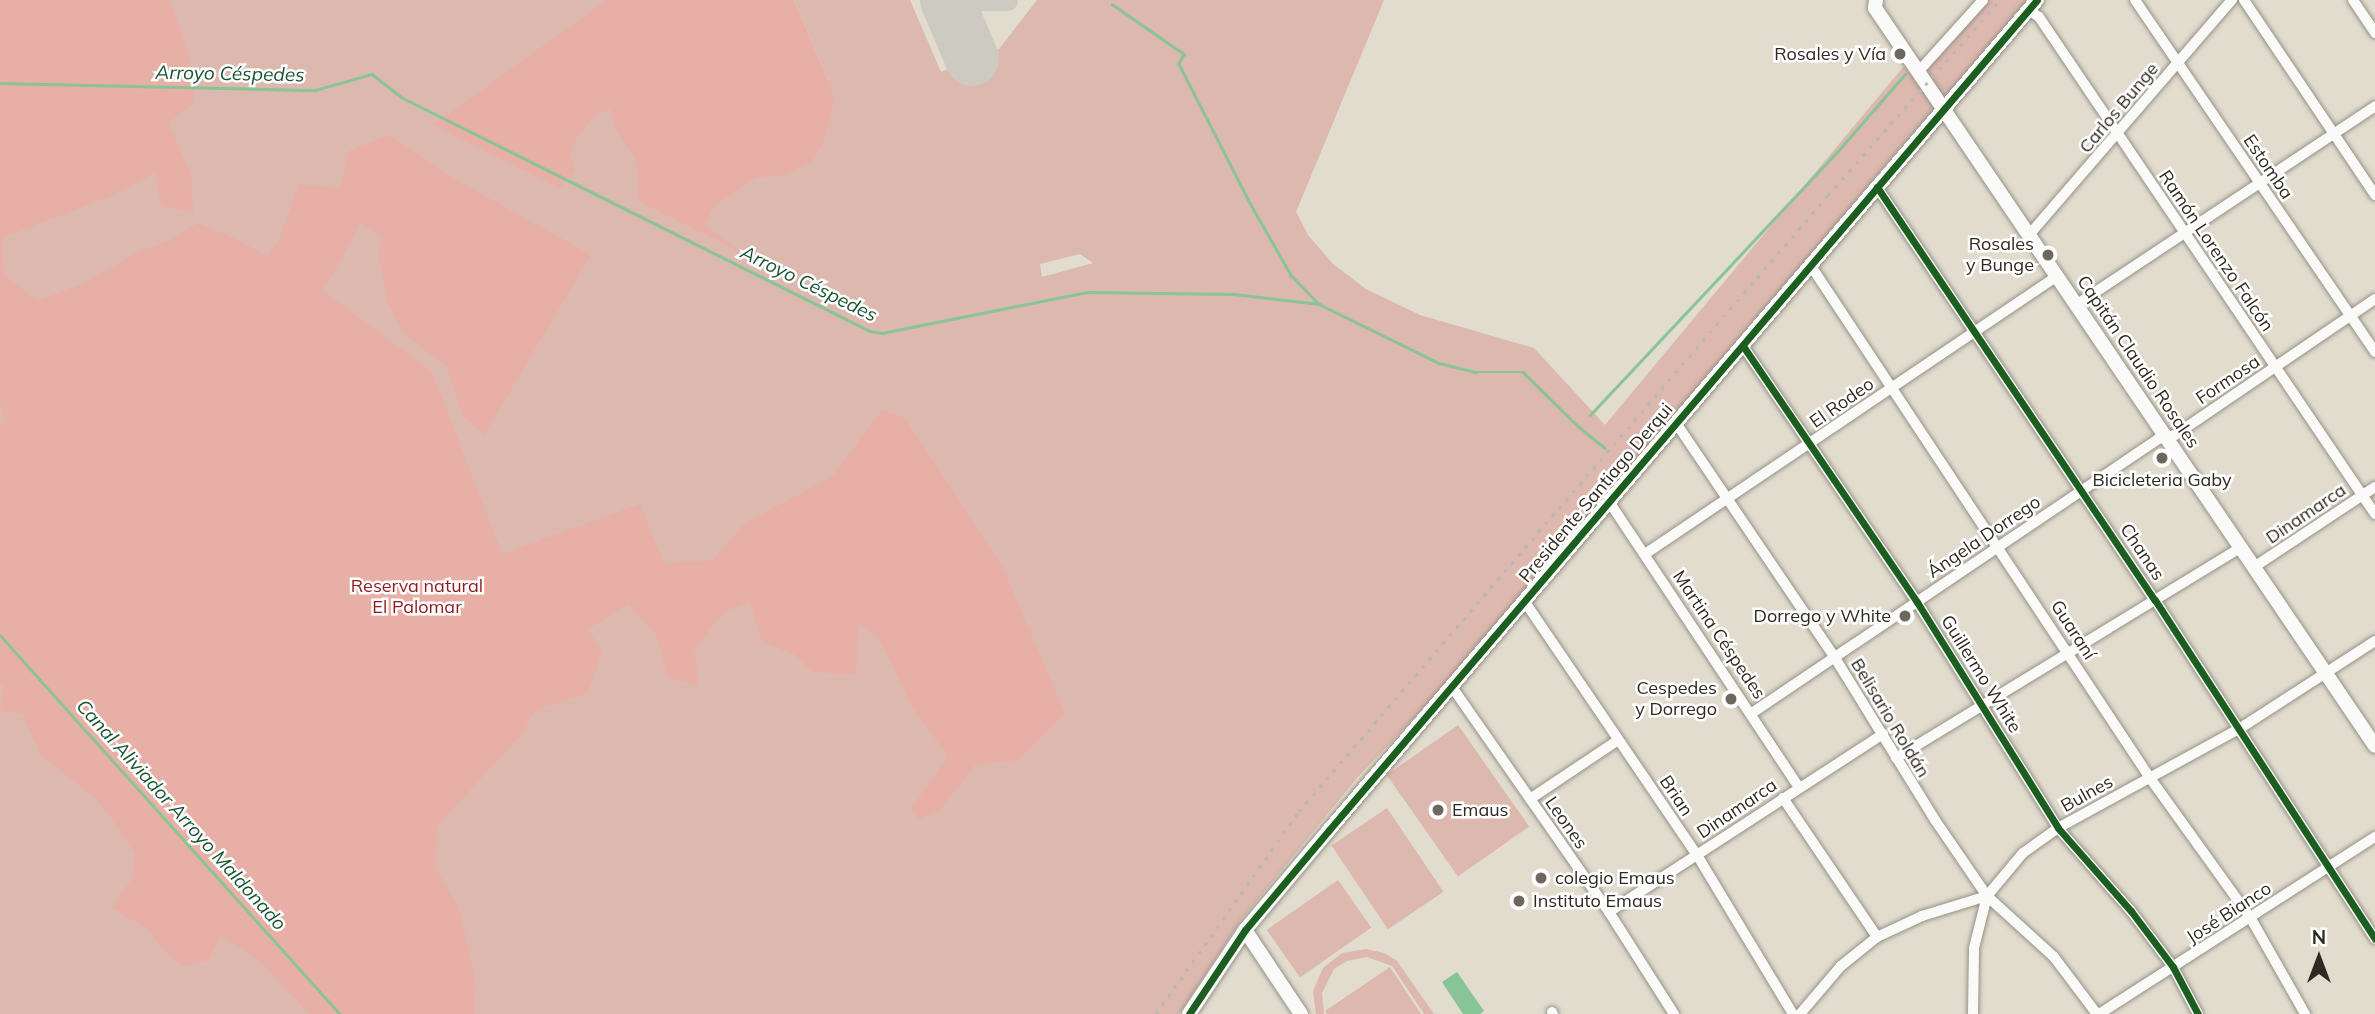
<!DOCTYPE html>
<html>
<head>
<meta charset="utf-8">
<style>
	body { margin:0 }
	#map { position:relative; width:2375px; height:1014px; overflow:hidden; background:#e1dcce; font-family:Mulish,sans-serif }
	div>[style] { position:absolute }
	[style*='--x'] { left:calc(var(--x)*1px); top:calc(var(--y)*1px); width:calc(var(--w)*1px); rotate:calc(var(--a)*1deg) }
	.green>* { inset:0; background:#ddb8af; transform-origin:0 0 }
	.forest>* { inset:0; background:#e7afa5 }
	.water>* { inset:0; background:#89c497 }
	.stream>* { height:2.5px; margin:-1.25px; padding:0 1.25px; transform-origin:1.25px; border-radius:1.25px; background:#89c497 }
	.taxiway>* { height:21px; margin:-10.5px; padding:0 10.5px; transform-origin:10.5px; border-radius:10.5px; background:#cdcac1 }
	.runway>* { height:54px; margin:-27px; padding:0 27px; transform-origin:27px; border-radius:27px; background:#cdcac1 }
	.roads { filter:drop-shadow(0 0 2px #969288) drop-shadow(0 0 2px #969288) }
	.street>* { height:10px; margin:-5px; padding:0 5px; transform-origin:5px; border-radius:5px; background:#fafaf8 }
	.secondary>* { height:14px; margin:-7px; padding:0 7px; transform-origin:7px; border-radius:7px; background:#fafaf8 }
	.rail>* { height:2.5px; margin-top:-1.25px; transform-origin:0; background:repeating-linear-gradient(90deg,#b9b8b4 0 3.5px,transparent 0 10.5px) }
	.cycleway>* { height:7px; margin:-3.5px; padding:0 3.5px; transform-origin:3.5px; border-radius:3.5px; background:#1b5e20 }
	.dots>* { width:19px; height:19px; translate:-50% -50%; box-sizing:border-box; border:4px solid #fff; border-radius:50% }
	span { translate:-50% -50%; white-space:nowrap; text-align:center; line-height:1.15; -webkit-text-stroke:5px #fff; paint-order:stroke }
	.poi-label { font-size:18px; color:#2e2a21 }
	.right { translate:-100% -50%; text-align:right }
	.left { translate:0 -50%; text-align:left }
	.street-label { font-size:18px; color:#2e2a21 }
	.park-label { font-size:18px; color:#8e1a1f }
	.water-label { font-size:19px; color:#16552f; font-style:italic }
	.north { position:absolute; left:2284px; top:923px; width:70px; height:70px; -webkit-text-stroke:5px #fff; paint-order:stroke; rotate:0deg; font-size:19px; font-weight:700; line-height:28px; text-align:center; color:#2e2a21 }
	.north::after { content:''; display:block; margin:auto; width:24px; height:32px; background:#2e2a21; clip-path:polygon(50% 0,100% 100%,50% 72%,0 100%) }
</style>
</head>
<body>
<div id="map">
	<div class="green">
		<i style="clip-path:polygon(evenodd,0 0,675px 0,835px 97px,794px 0,910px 0,941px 72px,999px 49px,1037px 0,1384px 0,1296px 212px,1308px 235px,1333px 264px,1366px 289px,1420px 315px,1534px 348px,1605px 425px,1904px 66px,1935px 107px,1445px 685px,1357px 778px,1241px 920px,1179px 1014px,0 1014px,0 0,1080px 254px,1093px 263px,1042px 277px,1040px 264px,1080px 254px)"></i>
		<i style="clip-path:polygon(1984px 0,2029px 0,1943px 102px,1924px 74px)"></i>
		<i style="left:1458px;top:725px;width:124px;height:87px;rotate:55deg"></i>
		<i style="left:1387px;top:808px;width:101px;height:67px;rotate:56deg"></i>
		<i style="left:1338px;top:880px;width:58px;height:87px;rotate:55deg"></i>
		<i style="clip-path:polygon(1366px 949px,1384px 953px,1397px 961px,1434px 1014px,1424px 1014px,1392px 966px,1367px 957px,1347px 961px,1334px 969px,1322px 993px,1324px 1014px,1316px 1014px,1313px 991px,1323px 968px,1342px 953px)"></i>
		<i style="clip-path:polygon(1390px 967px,1421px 1014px,1327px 1014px,1325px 1011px)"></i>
	</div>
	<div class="forest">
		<i style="clip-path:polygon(0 0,170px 0,190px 59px,194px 103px,168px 123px,191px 173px,193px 213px,161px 206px,155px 173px,111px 196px,2px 238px,4px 274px,37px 301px,85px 283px,136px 253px,168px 241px,198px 223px,236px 239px,268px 257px,279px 240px,299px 184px,340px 189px,349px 151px,389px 135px,451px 177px,591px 255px,484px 435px,462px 414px,447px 367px,403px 333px,387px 300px,379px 257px,381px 235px,360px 223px,333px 274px,321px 289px,432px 372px,502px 554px,640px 504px,664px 564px,713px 560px,744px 524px,833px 476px,882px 410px,904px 417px,1003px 568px,1065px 714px,1019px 760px,975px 765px,941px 809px,919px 819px,911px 809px,948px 756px,912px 707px,880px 640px,858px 623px,856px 675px,812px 672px,794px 654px,762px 642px,750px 602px,724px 612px,695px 649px,698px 686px,669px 678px,655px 633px,628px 604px,588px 629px,602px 652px,588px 693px,534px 711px,523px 733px,437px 826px,435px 868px,459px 907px,476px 984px,474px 1014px,310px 1014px,257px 959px,220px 936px,209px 960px,184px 966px,167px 954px,147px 929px,112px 908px,133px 877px,135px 854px,114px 822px,96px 799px,40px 754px,23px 714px,0 711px,4px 688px,0 683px,0 426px,6px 420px,0 405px)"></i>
		<i style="clip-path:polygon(607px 0,794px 0,835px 97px,824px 140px,812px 162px,783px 175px,756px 178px,714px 206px,705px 225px,740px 252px,637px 200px,639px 181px,635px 159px,617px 132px,610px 109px,593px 116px,575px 141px,570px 154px,575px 171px,560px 188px,433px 125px)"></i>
	</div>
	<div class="water">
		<i style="clip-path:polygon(1457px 972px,1484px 1011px,1480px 1014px,1463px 1014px,1442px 982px)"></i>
	</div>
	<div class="stream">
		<i style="--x:1112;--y:4;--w:88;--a:34.8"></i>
		<i style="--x:1184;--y:54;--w:11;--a:117"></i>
		<i style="--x:1179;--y:64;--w:156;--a:62.9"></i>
		<i style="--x:1250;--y:203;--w:83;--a:60.3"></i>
		<i style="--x:1291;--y:275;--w:40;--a:46"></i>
		<i style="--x:0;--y:83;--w:315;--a:1.3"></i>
		<i style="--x:315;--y:90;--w:59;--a:-15.7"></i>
		<i style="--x:372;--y:74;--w:37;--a:38"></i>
		<i style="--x:401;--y:97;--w:524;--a:26.52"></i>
		<i style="--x:870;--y:331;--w:12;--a:9"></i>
		<i style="--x:882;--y:333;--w:209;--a:-11.3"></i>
		<i style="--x:1087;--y:292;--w:147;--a:0.8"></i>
		<i style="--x:1234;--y:294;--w:86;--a:6.7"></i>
		<i style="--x:1319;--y:304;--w:134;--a:26.2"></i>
		<i style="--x:1439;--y:363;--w:38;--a:14"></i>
		<i style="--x:1476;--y:372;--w:47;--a:0"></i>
		<i style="--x:1523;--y:372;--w:78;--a:44.5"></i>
		<i style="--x:1579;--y:427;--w:33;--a:39"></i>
		<i style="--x:1590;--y:415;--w:361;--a:-46.8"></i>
		<i style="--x:1837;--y:152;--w:103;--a:-48.9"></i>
		<i style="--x:0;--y:635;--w:509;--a:48.1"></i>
	</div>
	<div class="taxiway">
		<i style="--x:981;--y:0;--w:26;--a:0"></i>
	</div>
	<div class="runway">
		<i style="--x:947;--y:0;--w:64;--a:67"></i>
	</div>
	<div class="roads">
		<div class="street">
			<i style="--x:2135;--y:0;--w:426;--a:55.7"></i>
			<i style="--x:2244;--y:0;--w:235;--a:56.1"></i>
			<i style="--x:2353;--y:0;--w:40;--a:56"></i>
			<i style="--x:2029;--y:10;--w:12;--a:35"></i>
			<i style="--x:2039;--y:17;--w:600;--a:55.94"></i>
			<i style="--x:1918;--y:72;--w:97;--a:-47.9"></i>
			<i style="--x:1877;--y:187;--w:498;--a:56.1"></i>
			<i style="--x:2155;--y:600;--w:404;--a:57"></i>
			<i style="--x:2029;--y:235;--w:311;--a:-49.2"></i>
			<i style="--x:1811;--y:266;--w:614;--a:56.49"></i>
			<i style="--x:2150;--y:778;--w:171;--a:54.3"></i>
			<i style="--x:2250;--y:917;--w:112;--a:60.4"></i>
			<i style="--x:2076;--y:305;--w:359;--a:-33.6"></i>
			<i style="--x:1743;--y:346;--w:310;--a:55.8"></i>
			<i style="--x:1917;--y:602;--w:266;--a:58"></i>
			<i style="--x:2058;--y:828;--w:111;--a:48.7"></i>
			<i style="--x:2131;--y:911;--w:70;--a:53.1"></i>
			<i style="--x:2173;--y:967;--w:53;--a:62"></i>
			<i style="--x:1676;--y:423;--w:284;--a:55.9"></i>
			<i style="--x:1835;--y:658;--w:190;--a:58.3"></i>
			<i style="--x:1935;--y:820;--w:92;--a:55.6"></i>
			<i style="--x:1987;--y:896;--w:91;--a:42.3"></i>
			<i style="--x:2054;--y:957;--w:71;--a:53"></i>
			<i style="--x:1610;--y:503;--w:341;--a:56.4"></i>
			<i style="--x:1645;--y:554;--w:497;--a:-34"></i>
			<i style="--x:2254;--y:567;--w:145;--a:-33.5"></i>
			<i style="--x:1525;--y:602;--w:306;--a:55.8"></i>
			<i style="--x:1697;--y:855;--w:186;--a:58.9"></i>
			<i style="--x:1452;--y:687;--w:274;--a:55.1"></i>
			<i style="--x:1609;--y:912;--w:121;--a:57.5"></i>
			<i style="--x:1752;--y:713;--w:490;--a:-34"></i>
			<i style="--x:2158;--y:439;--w:17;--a:-13"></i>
			<i style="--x:2175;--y:435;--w:242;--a:-34.2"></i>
			<i style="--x:1896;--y:758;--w:404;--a:-31.4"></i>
			<i style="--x:1783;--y:798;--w:168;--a:55.9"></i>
			<i style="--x:1530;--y:799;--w:106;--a:-33.8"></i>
			<i style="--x:1609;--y:912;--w:327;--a:-33"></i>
			<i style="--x:1552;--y:1012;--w:2;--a:63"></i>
			<i style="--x:1800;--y:1014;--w:63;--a:-49.5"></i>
			<i style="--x:1841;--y:966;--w:46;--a:-38.9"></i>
			<i style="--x:1877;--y:937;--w:50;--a:-25"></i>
			<i style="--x:1922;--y:916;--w:68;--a:-17.1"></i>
			<i style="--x:1973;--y:1014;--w:66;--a:-89.1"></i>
			<i style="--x:1974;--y:948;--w:54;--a:-76"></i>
			<i style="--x:1987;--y:896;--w:56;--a:-50.1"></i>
			<i style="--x:2023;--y:853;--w:43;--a:-35.5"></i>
			<i style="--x:2058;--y:828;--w:206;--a:-28.7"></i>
			<i style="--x:2239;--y:729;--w:162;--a:-32.9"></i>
			<i style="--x:2099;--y:1014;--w:328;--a:-32.7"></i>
		</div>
		<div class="secondary">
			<i style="--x:1876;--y:0;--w:8;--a:97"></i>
			<i style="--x:1875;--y:8;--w:891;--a:55.88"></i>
			<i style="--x:1245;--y:930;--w:101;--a:56.3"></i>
			<i style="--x:1189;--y:1014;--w:101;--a:-56.3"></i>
			<i style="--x:1245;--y:930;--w:131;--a:-50"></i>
			<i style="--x:1329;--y:830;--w:1091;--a:-49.54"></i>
		</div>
	</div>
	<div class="rail">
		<i style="--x:1156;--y:1014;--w:248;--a:-54.8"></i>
		<i style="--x:1299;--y:811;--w:812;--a:-49.35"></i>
		<i style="--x:1828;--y:195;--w:260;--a:-48.6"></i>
	</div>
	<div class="cycleway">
		<i style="--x:1877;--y:187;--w:498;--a:56.1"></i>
		<i style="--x:2155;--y:600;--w:404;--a:57"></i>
		<i style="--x:1743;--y:346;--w:310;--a:55.8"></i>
		<i style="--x:1917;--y:602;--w:266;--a:58"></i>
		<i style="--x:2058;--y:828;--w:111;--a:48.7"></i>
		<i style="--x:2131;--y:911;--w:70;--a:53.1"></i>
		<i style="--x:2173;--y:967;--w:53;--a:62"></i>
		<i style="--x:1189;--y:1014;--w:101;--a:-56.3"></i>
		<i style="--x:1245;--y:930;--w:131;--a:-50"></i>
		<i style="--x:1329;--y:830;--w:1091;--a:-49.54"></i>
	</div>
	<div class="dots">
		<i style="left:1900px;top:54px;background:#6d685e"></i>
		<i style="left:2048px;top:255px;background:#6d685e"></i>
		<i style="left:2162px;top:458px;background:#6d685e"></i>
		<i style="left:1905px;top:616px;background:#6d685e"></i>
		<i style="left:1731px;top:699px;background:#6d685e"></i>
		<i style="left:1438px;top:810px;background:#6d685e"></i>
		<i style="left:1541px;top:878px;background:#6d685e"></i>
		<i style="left:1519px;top:901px;background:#6d685e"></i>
	</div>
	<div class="poi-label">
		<span class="right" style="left:1886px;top:54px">Rosales y Vía</span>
		<span class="right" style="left:2034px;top:255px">Rosales<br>y Bunge</span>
		<span style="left:2162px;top:480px">Bicicleteria Gaby</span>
		<span class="right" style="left:1891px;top:616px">Dorrego y White</span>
		<span class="right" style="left:1717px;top:699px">Cespedes<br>y Dorrego</span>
		<span class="left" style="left:1452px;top:810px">Emaus</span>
		<span class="left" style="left:1555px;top:878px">colegio Emaus</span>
		<span class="left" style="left:1533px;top:901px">Instituto Emaus</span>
	</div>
	<div class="street-label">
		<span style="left:2119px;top:108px;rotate:-50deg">Carlos Bunge</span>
		<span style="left:2268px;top:167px;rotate:56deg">Estomba</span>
		<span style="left:2216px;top:251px;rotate:56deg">Ramón Lorenzo Falcón</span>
		<span style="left:2138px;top:362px;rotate:56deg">Capitán Claudio Rosales</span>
		<span style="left:2228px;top:380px;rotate:-34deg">Formosa</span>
		<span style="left:1842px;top:403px;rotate:-35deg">El Rodeo</span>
		<span style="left:1596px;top:493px;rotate:-50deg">Presidente Santiago Derqui</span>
		<span style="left:2306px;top:514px;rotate:-34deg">Dinamarca</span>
		<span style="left:1984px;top:537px;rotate:-34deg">Ángela Dorrego</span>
		<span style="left:2142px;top:552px;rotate:56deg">Chanas</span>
		<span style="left:2073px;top:630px;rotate:57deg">Guaraní</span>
		<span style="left:1719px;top:635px;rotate:56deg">Martina Céspedes</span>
		<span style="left:1981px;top:674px;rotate:58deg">Guillermo White</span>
		<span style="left:1890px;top:718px;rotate:59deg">Belisario Roldán</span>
		<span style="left:2087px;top:794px;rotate:-29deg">Bulnes</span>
		<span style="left:1676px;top:796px;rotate:56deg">Brian</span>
		<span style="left:1737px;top:809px;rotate:-34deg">Dinamarca</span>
		<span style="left:1566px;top:823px;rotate:55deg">Leones</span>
		<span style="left:2229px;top:913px;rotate:-33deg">José Bianco</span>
	</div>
	<div class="park-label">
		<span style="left:417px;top:597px">Reserva natural<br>El Palomar</span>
	</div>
	<div class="water-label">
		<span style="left:230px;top:74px;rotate:1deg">Arroyo Céspedes</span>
		<span style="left:809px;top:284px;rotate:26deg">Arroyo Céspedes</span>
		<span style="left:181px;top:815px;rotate:48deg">Canal Aliviador Arroyo Maldonado</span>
	</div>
	<div class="north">N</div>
</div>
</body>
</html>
